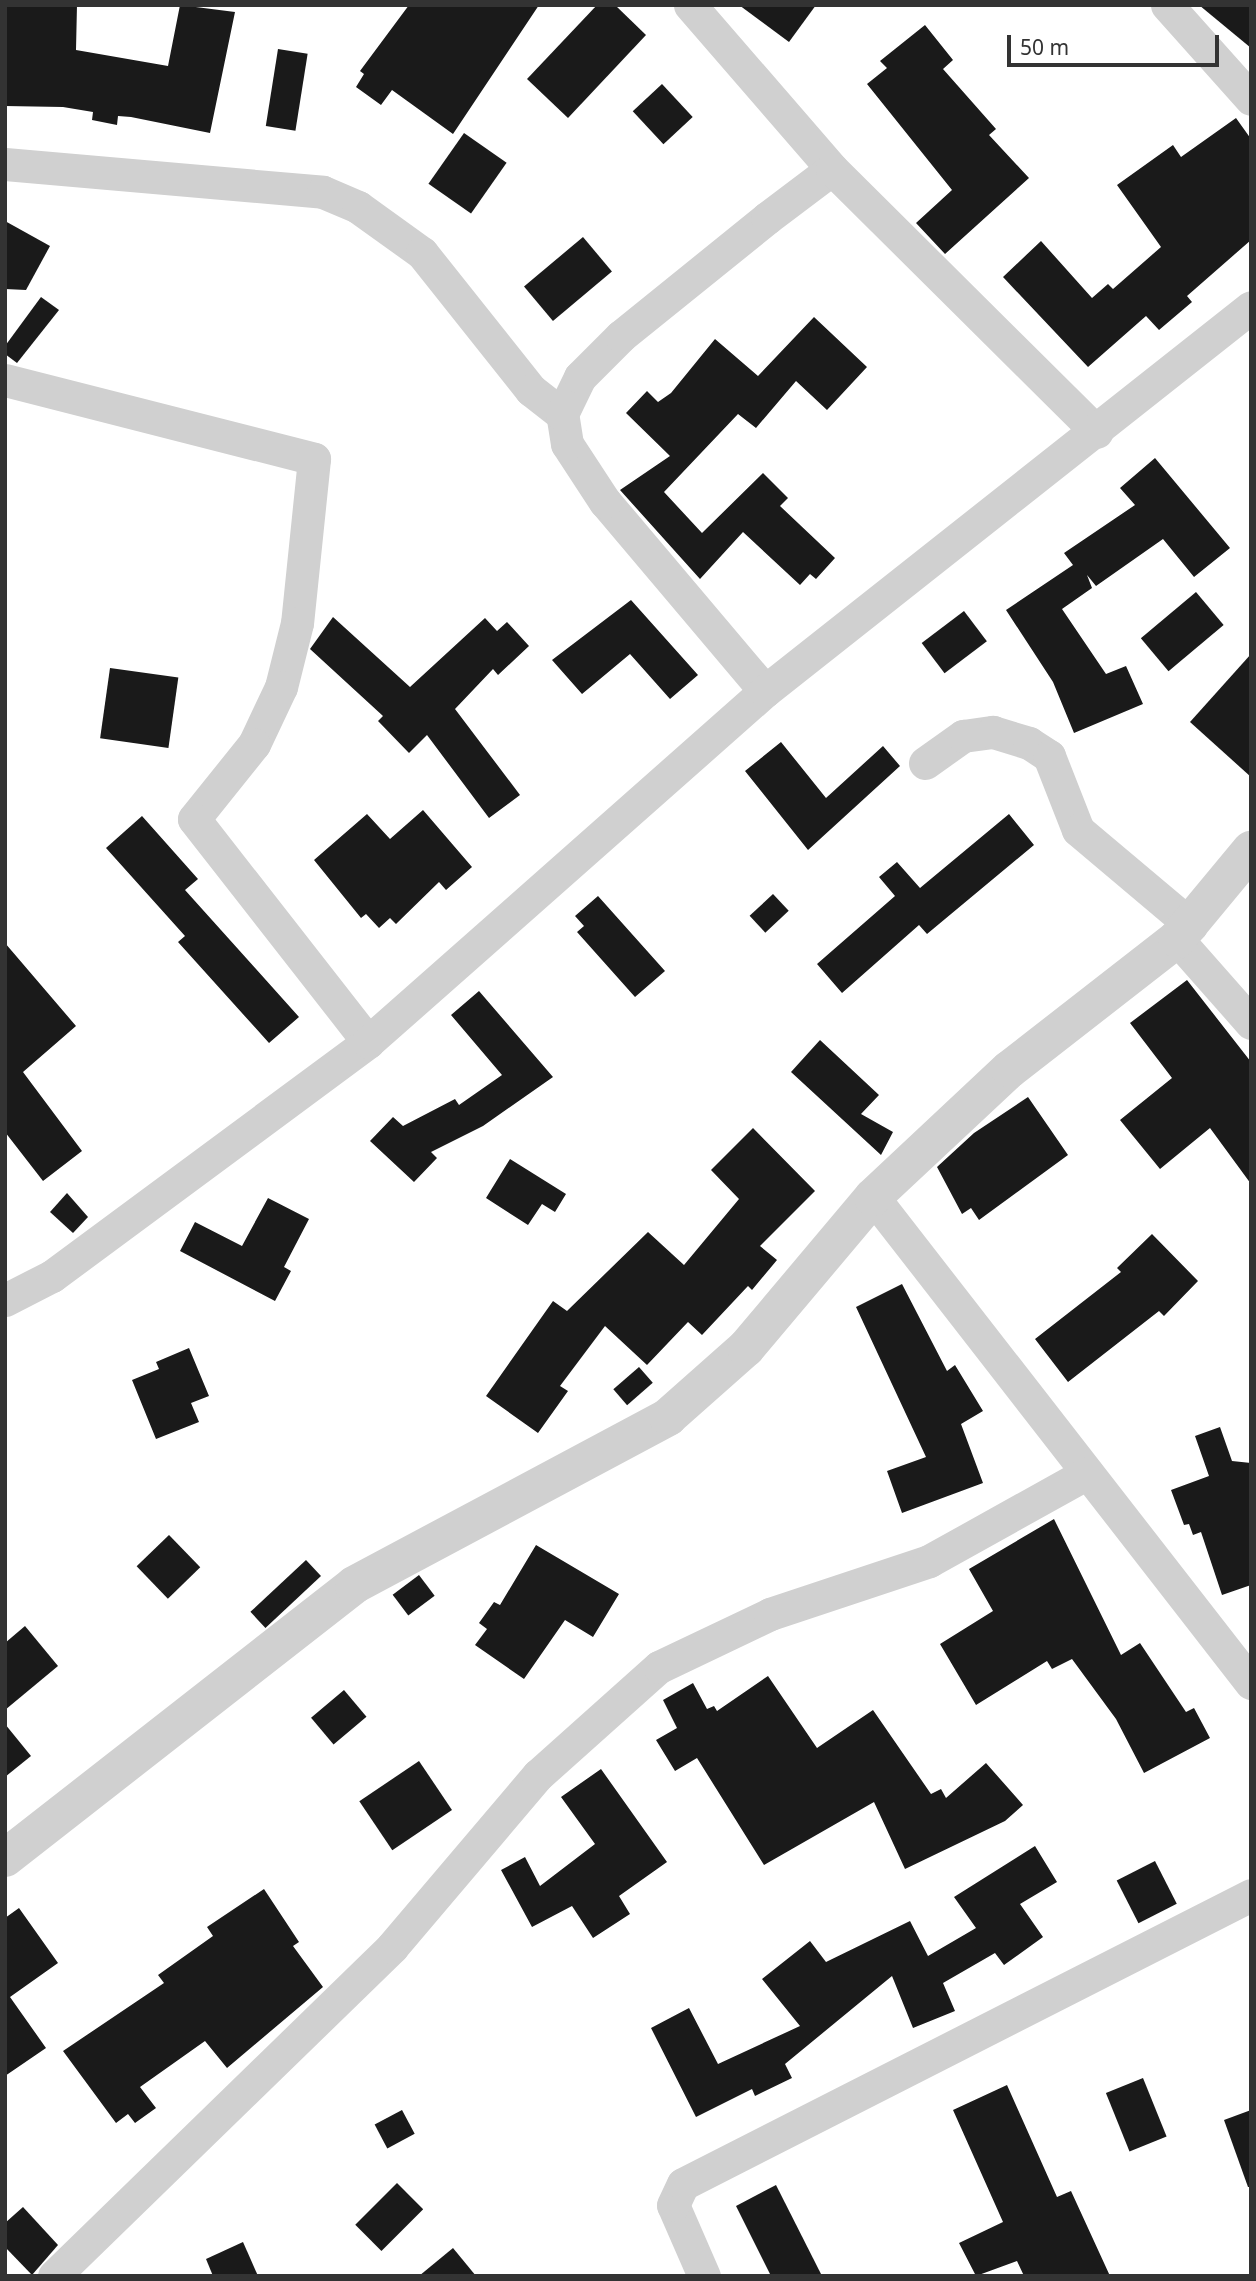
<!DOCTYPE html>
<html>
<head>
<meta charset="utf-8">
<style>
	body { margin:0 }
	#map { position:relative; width:1256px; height:2281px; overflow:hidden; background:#fff; font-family:"Noto Sans",sans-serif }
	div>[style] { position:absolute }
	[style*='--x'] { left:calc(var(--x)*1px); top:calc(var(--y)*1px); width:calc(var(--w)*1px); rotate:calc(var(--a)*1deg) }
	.building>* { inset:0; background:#1a1a1a; transform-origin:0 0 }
	.minor>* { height:33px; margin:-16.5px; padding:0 16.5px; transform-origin:16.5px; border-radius:16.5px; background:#d0d0d0 }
	.tertiary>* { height:38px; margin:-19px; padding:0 19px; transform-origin:19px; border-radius:19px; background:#d0d0d0 }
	span { translate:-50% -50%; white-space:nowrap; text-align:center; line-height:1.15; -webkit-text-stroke:7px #fff; paint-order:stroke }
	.frame { position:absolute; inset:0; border:7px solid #333; pointer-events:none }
	.scale { position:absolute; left:1007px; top:35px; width:212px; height:32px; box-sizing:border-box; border:4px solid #333; border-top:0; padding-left:9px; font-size:21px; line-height:24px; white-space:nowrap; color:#333; -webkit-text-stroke:5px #fff; paint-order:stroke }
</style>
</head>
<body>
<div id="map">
	<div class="building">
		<i style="clip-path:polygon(5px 5px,77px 5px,76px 50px,168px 66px,180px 5px,235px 12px,210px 133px,131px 117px,118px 116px,117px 125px,92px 120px,93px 112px,63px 107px,5px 106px)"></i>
		<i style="clip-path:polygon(409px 5px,539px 5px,453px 134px,392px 90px,381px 105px,356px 87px,364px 74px,360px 71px)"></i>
		<i style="clip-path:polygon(597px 5px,615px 5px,646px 35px,568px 118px,527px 79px)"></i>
		<i style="clip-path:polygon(739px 5px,816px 5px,789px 42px)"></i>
		<i style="clip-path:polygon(1199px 5px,1251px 5px,1251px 48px)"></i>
		<i style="clip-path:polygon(925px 25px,953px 60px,943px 69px,996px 129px,989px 135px,1029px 178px,945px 254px,916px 223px,952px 190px,867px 84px,887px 68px,880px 61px)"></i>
		<i style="left:278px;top:49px;width:30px;height:78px;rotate:9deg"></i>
		<i style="left:662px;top:84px;width:45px;height:40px;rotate:47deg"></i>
		<i style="clip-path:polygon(1236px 118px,1251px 139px,1251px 240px,1187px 296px,1192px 302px,1159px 330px,1146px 316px,1088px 367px,1003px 277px,1041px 241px,1092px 298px,1108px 284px,1113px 289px,1161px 247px,1117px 185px,1173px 145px,1181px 157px)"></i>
		<i style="left:464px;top:133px;width:52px;height:62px;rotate:35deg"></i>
		<i style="clip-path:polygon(5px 221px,50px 246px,26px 290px,5px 289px)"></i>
		<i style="left:583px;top:237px;width:45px;height:77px;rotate:50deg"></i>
		<i style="clip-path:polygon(41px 297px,59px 310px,17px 363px,5px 354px,5px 346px)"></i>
		<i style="clip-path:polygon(814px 317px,867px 367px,827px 410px,796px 381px,756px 428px,738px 414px,664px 492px,702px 533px,763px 473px,788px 498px,780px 506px,835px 558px,816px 579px,810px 574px,800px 585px,743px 532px,700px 579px,620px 490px,670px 456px,626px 413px,647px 391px,658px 402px,671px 393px,715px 339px,758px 376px)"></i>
		<i style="clip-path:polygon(1155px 458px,1230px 548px,1194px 577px,1163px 539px,1096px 586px,1087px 575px,1092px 588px,1062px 609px,1106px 674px,1126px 666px,1143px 704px,1074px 733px,1053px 682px,1006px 610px,1073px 565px,1064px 553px,1135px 505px,1120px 488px)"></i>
		<i style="left:1196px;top:592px;width:43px;height:72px;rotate:50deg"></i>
		<i style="clip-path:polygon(631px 600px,698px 675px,670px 699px,630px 654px,582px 694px,552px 660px)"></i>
		<i style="left:964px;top:611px;width:38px;height:53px;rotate:53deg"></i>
		<i style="clip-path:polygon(333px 617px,410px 687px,485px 618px,497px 631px,507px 622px,529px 646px,498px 675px,493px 669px,455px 709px,520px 795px,489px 818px,427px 735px,409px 753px,378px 721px,383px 716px,310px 649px)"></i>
		<i style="clip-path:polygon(1251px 654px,1251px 777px,1190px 722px)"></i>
		<i style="left:110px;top:668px;width:69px;height:71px;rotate:8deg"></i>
		<i style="clip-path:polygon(781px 742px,826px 798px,883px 746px,900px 766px,808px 850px,745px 771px)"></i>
		<i style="clip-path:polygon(423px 810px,472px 867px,446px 890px,439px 882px,396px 924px,390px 918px,379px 928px,366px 914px,361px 918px,314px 860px,367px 814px,390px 839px)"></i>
		<i style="clip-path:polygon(1009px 814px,1034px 845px,927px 934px,919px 925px,842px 993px,817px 964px,895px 896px,879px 877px,897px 862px,920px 888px)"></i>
		<i style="clip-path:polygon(142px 816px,198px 879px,185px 890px,299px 1017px,269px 1043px,178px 942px,185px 936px,106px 848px)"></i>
		<i style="left:773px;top:894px;width:23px;height:32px;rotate:47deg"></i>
		<i style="clip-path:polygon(598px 896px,665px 971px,635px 997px,577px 932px,584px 926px,575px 916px)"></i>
		<i style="clip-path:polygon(5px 943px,76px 1026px,23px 1072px,82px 1151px,43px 1181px,5px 1132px)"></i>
		<i style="clip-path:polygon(1187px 980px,1251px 1062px,1251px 1184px,1210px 1128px,1160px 1169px,1120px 1120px,1172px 1078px,1130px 1023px)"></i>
		<i style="clip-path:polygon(479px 991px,553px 1077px,483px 1126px,431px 1152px,437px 1158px,414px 1182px,370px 1141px,393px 1117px,403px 1126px,455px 1099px,459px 1105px,502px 1075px,451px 1015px)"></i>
		<i style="clip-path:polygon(820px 1040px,879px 1095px,861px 1114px,893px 1132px,881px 1155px,791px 1072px)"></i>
		<i style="clip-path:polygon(1028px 1097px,1068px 1155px,979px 1220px,971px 1208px,962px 1214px,937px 1167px,974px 1133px)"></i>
		<i style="clip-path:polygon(753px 1128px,815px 1191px,760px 1246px,777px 1260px,752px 1290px,748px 1286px,702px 1335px,688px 1322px,647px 1365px,605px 1326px,560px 1386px,568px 1391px,538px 1433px,486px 1396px,553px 1301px,567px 1311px,648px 1232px,684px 1265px,739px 1199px,711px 1170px)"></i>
		<i style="clip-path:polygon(510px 1159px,566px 1194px,555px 1212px,542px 1204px,528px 1225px,486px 1198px)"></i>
		<i style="clip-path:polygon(67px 1193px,88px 1217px,73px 1233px,50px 1212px)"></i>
		<i style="clip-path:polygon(268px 1198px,309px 1219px,284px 1267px,291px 1271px,275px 1301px,180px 1251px,195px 1222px,242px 1246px)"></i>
		<i style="clip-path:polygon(1152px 1234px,1198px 1281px,1164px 1316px,1159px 1311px,1068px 1382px,1035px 1339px,1121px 1272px,1117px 1268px)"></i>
		<i style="clip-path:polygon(902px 1284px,947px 1371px,955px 1365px,983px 1411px,961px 1424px,983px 1483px,902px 1513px,887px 1471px,926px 1457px,856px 1307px)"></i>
		<i style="clip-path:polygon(189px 1348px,209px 1396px,191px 1403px,199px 1422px,156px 1439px,132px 1380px,159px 1369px,156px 1362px)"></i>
		<i style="left:639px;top:1367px;width:21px;height:34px;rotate:49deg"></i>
		<i style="clip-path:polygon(1220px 1427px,1232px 1461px,1251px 1463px,1251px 1585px,1222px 1595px,1201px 1532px,1193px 1535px,1189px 1524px,1184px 1525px,1171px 1490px,1209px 1476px,1195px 1436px)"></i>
		<i style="clip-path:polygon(1054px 1519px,1121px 1655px,1140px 1643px,1186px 1712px,1194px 1708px,1210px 1738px,1144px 1773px,1116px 1719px,1072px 1659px,1052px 1669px,1047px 1661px,976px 1705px,940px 1644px,993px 1611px,969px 1569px)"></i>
		<i style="left:169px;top:1535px;width:45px;height:45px;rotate:46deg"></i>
		<i style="clip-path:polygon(536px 1545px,619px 1594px,593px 1637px,565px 1620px,524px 1679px,475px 1645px,487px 1629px,479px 1623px,494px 1602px,500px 1605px)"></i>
		<i style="left:306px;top:1560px;width:22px;height:76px;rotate:47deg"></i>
		<i style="left:419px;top:1575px;width:26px;height:33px;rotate:53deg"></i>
		<i style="clip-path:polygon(25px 1626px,58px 1666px,5px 1710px,5px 1643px)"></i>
		<i style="clip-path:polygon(768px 1676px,817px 1748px,873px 1710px,931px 1794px,941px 1789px,946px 1798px,986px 1763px,1023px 1805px,1005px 1821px,905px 1869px,874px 1802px,764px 1865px,697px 1758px,675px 1771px,656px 1740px,677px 1728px,663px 1700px,693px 1683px,707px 1709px,714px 1706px,717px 1711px)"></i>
		<i style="left:344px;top:1690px;width:35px;height:43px;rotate:50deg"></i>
		<i style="clip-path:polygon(5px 1724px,31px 1756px,5px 1777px)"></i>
		<i style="left:419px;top:1761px;width:59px;height:72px;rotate:56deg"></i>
		<i style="clip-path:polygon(601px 1769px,667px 1862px,619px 1896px,630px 1914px,593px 1938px,572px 1906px,532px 1927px,501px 1870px,525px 1857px,540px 1886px,595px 1844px,561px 1797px)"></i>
		<i style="clip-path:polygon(1035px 1846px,1057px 1882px,1020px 1904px,1043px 1937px,1004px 1965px,995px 1953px,943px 1983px,955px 2011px,913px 2028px,892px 1976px,785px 2064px,792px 2078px,755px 2096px,752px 2089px,696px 2117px,651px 2028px,689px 2008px,718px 2064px,800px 2026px,762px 1979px,810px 1941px,826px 1962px,910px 1921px,928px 1956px,976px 1928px,954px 1897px)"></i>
		<i style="left:1155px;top:1861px;width:48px;height:43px;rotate:63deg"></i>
		<i style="clip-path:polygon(264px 1889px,299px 1942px,293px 1946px,323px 1987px,227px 2068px,205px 2041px,140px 2087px,156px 2108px,135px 2123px,128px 2114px,116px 2123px,63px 2051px,164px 1983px,158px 1975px,213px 1936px,207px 1927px)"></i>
		<i style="clip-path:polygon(19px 1908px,58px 1963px,10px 1997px,46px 2048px,5px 2076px,5px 1918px)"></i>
		<i style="left:1143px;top:2078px;width:63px;height:40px;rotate:68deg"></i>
		<i style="clip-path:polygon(1007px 2085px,1057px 2197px,1071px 2191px,1110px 2276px,1024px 2276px,1017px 2261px,976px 2276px,959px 2243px,1003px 2222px,953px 2110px)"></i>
		<i style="left:402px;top:2110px;width:27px;height:31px;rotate:62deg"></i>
		<i style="clip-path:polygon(1251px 2110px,1251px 2187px,1248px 2187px,1224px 2120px)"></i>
		<i style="left:397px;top:2183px;width:37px;height:59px;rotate:45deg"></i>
		<i style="clip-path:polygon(776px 2185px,822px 2276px,771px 2276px,736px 2206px)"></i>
		<i style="clip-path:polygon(23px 2207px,58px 2245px,32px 2275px,5px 2247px,5px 2223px)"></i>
		<i style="clip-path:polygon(243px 2242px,258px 2276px,213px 2276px,206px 2259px)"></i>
		<i style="clip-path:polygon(453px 2248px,476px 2276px,419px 2276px)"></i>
	</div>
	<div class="minor">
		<i style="--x:690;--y:5;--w:217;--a:49.1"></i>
		<i style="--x:1167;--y:5;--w:126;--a:48.2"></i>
		<i style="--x:5;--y:164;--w:319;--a:5"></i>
		<i style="--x:323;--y:192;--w:38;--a:23"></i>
		<i style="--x:358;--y:207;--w:79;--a:35.7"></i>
		<i style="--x:422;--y:253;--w:175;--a:51.5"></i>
		<i style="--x:531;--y:390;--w:39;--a:38"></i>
		<i style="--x:5;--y:380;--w:319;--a:14.3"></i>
		<i style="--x:314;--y:459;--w:165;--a:95.9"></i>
		<i style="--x:297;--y:623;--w:66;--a:104"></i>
		<i style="--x:281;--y:687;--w:63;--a:115.3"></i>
		<i style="--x:254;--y:744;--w:96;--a:128.7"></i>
		<i style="--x:194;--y:819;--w:283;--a:52"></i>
		<i style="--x:765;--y:691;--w:248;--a:-130.2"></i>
		<i style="--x:605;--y:502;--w:69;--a:-123.2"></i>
		<i style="--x:567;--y:444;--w:30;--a:-99"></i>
		<i style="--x:562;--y:414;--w:41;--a:-64.1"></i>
		<i style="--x:580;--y:377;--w:58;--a:-45"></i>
		<i style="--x:621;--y:336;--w:188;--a:-38.9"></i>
		<i style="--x:767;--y:218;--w:81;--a:-37"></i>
		<i style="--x:832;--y:169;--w:373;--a:44.8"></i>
		<i style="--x:925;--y:763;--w:47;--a:-35.4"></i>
		<i style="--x:963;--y:736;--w:30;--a:-8"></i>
		<i style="--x:993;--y:732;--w:38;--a:17"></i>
		<i style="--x:1029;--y:743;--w:24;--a:33"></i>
		<i style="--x:1049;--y:756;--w:79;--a:68.6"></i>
		<i style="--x:1078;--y:830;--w:148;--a:40.1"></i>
		<i style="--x:1177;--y:939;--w:112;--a:48.6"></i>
		<i style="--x:873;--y:1197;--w:616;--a:52.13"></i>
		<i style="--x:5;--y:1300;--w:53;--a:-27.1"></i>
		<i style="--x:52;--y:1276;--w:393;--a:-36.5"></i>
		<i style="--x:368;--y:1042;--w:530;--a:-41.48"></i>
		<i style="--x:765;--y:691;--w:619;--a:-38.31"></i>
		<i style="--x:54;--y:2276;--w:472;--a:-44.2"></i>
		<i style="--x:392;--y:1947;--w:226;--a:-49.7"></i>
		<i style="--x:538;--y:1775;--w:162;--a:-41.8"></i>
		<i style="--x:659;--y:1667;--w:123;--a:-25.5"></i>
		<i style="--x:770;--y:1614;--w:168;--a:-18.4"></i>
		<i style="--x:929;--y:1561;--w:181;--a:-29.1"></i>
		<i style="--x:704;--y:2276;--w:77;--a:-113.6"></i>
		<i style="--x:673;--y:2205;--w:23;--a:-65"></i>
		<i style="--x:683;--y:2184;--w:637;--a:-26.97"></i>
	</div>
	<div class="tertiary">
		<i style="--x:5;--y:1858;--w:443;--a:-38"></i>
		<i style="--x:354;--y:1585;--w:356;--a:-28.1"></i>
		<i style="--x:668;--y:1417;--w:104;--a:-41.5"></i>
		<i style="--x:746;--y:1348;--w:197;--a:-49.9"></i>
		<i style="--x:873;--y:1197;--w:187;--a:-43.1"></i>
		<i style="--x:1010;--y:1069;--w:212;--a:-37.9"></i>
		<i style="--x:1177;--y:939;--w:116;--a:-50.3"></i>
	</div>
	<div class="frame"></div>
	<div class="scale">50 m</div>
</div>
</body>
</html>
